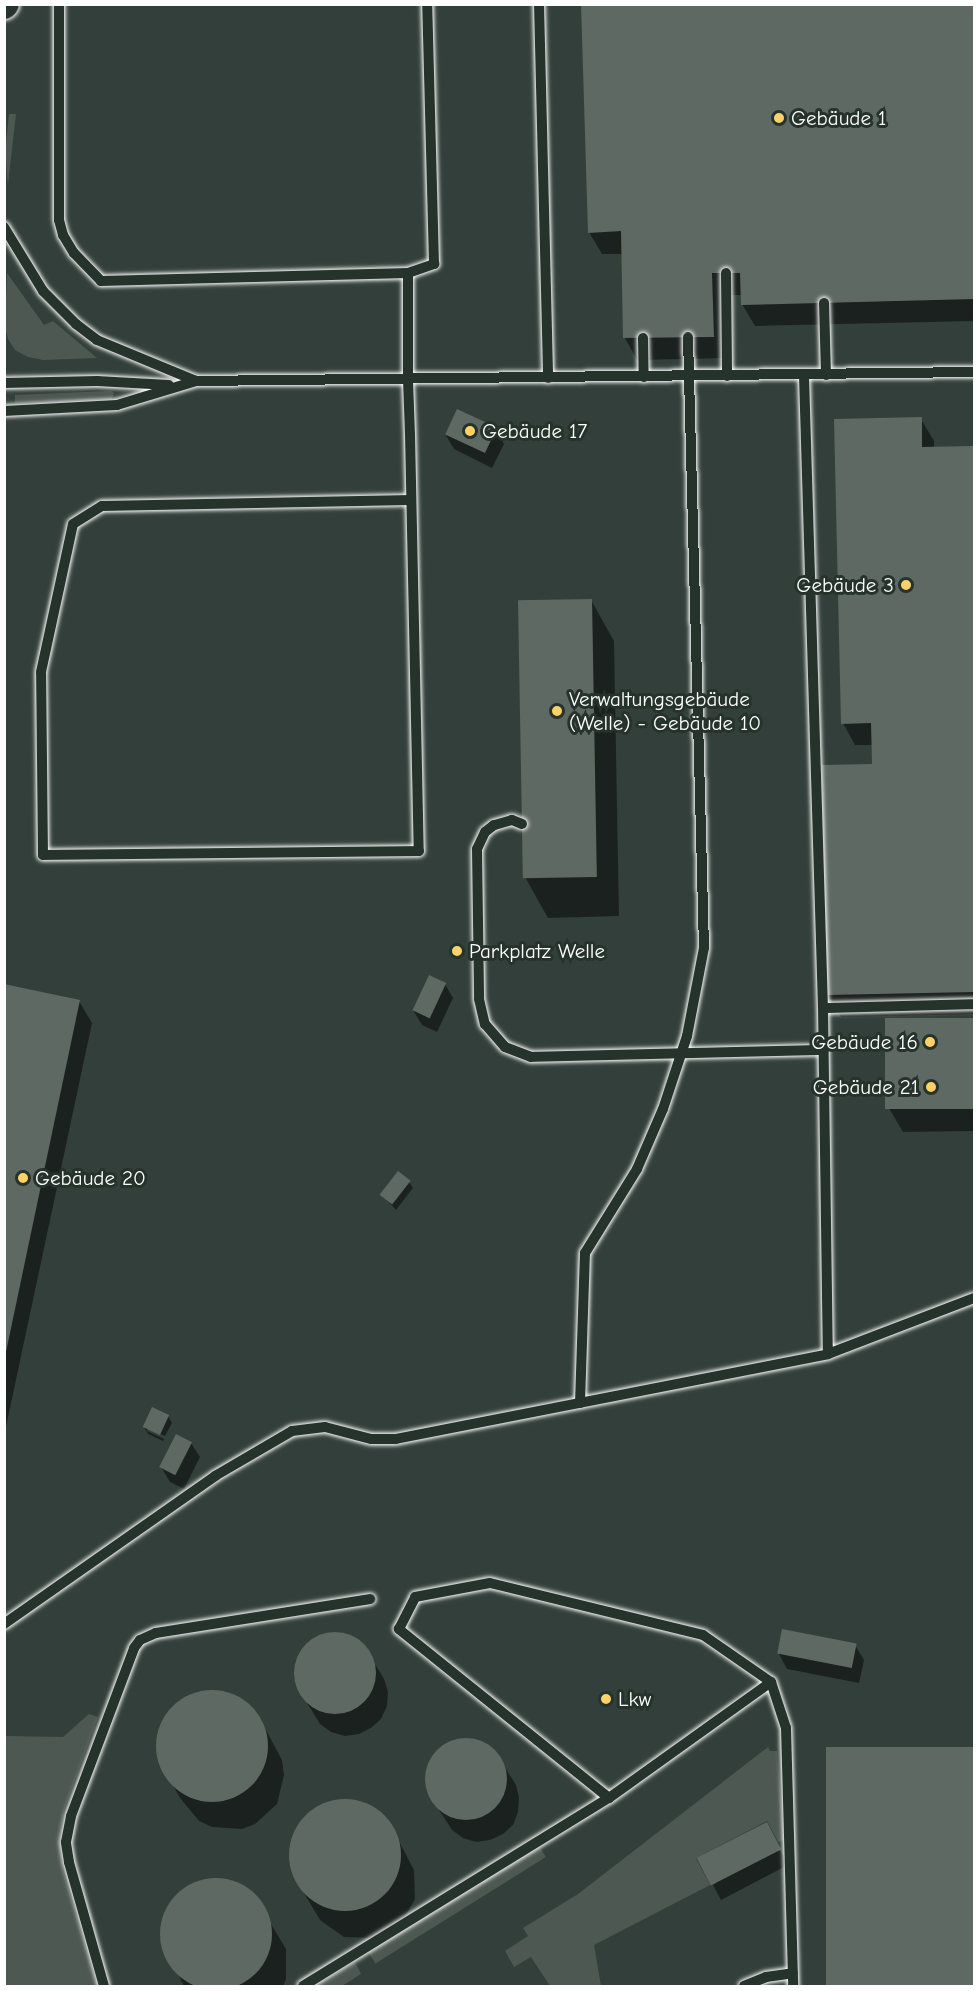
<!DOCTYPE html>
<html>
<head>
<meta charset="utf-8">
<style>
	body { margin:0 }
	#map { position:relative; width:979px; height:1991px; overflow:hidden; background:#333f3a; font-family:"Comic Neue",sans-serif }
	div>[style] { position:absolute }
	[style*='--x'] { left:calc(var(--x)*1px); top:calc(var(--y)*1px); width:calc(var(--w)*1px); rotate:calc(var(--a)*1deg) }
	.green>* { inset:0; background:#4d5853; transform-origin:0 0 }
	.shadow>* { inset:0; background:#0007; transform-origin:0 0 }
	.building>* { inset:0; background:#5f6964; transform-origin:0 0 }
	.round { border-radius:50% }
	.roads { filter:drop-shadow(0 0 2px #fff) drop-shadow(0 0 2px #fff) }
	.service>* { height:10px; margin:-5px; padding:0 5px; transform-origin:5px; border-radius:5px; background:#26332d }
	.secondary>* { height:28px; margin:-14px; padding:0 14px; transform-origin:14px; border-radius:14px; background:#26332d }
	.dots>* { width:16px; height:16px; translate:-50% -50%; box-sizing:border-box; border:3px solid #26332d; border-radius:50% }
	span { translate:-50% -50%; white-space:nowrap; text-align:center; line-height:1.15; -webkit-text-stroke:6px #26332d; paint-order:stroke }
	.poi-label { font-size:21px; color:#fff }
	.left { translate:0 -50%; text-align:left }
	.right { translate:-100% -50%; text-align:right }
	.frame { position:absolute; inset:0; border:6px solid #fff; pointer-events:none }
</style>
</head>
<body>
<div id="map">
	<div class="green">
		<i style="clip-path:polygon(9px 114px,16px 114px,8px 184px,5px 153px)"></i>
		<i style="clip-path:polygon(7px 273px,44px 325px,53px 321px,97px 358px,43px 360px,28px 357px,15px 350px,8px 339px,5px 326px)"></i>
		<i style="clip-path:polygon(111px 391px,114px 393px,112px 399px,15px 403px,15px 395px)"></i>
		<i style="clip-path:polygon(89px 1714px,98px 1717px,64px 1810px,59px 1840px,63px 1871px,97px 1986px,5px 1986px,5px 1736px,63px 1737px)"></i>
		<i style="clip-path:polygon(768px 1747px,770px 1751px,777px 1751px,784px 1840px,778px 1842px,767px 1821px,696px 1858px,710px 1885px,594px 1945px,601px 1986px,550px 1986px,531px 1957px,514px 1967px,505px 1951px,528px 1936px,523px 1928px,578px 1894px)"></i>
		<i style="left:539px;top:1846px;width:13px;height:201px;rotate:58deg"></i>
		<i style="clip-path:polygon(355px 1962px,361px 1974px,342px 1986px,315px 1986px)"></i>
	</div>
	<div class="shadow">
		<i style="clip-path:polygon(582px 4px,974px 4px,974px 321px,755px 326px,742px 304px,742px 295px,723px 295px,726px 358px,637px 360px,625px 338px,623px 254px,602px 254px,589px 232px)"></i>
		<i style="clip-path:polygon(921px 419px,934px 441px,934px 448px,974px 447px,974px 1014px,841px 1017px,828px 995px,873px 766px,873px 745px,855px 745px,843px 723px)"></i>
		<i style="clip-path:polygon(496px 429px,504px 444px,492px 468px,454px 449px,445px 434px)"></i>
		<i style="clip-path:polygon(591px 600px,614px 641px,619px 916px,548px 918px,525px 877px)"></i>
		<i style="clip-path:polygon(445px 984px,453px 998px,437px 1032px,422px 1025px,413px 1010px)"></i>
		<i style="clip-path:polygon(4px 985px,79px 1001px,92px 1023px,4px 1436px)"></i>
		<i style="clip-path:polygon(974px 1019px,974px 1131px,903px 1132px,890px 1110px,887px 1022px)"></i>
		<i style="clip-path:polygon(409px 1182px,413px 1188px,396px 1210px,381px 1194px)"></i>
		<i style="clip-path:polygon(168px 1416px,172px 1423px,165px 1436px,147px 1428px,147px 1431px,164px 1439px,163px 1441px,148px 1434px,144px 1427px)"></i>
		<i style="clip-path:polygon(191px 1443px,200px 1457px,184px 1489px,170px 1482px,161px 1467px)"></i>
		<i style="clip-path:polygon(338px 1633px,351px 1636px,363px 1644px,384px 1679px,388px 1692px,387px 1706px,381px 1719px,371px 1728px,359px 1734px,345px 1736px,331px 1732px,320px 1724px,299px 1690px,295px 1676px,296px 1663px,302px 1650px,311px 1640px,324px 1634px)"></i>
		<i style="clip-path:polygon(855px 1645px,864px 1660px,859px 1683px,787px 1669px,779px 1654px)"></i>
		<i style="clip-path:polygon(208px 1691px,237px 1697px,259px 1717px,282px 1760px,284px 1775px,277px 1804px,255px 1824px,242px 1829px,212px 1827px,199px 1821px,180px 1798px,163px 1768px,158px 1754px,162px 1725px,180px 1702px)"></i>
		<i style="clip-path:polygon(469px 1739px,483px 1742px,494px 1750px,516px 1785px,519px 1798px,518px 1812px,513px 1825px,503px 1834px,490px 1840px,476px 1842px,463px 1838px,452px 1830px,430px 1796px,426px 1782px,428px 1769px,433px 1756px,443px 1746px,456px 1740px)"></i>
		<i style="left:974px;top:1748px;width:238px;height:147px;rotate:90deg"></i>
		<i style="clip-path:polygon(340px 1801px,369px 1806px,391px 1826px,414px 1870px,415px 1899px,400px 1925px,373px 1938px,344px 1937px,320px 1920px,295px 1878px,290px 1848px,294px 1834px,313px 1811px)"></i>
		<i style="clip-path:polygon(774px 1839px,788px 1865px,721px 1900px,713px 1885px)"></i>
		<i style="clip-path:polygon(212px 1880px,241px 1886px,253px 1894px,286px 1949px,286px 1979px,283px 1986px,184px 1986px,162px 1942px,162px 1928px,173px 1901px,184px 1890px)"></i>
	</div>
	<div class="building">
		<i style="clip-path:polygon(581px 4px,974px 4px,974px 299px,741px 305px,740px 273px,712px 273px,714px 337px,623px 338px,621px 231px,588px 233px)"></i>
		<i style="left:457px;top:409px;width:44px;height:28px;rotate:25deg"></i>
		<i style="clip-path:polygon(922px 417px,922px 447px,974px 446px,974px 992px,827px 995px,822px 765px,872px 764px,871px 723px,841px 724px,834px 419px)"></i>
		<i style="left:592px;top:599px;width:278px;height:74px;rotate:89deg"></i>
		<i style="left:429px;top:975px;width:19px;height:39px;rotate:25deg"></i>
		<i style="clip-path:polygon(4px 984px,80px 1000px,6px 1352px,4px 1352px)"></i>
		<i style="left:974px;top:1018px;width:91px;height:89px;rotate:90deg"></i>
		<i style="left:398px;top:1171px;width:16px;height:30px;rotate:38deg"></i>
		<i style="left:152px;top:1407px;width:19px;height:22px;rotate:25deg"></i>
		<i style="left:176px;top:1434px;width:18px;height:37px;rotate:27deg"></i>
		<i style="left:782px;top:1629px;width:76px;height:25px;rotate:11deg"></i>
		<i class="round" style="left:294px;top:1632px;width:82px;height:82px"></i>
		<i class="round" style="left:156px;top:1690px;width:112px;height:112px"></i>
		<i class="round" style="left:425px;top:1738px;width:82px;height:82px"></i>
		<i style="left:974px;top:1747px;width:239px;height:148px;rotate:90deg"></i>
		<i class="round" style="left:289px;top:1799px;width:112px;height:112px"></i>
		<i style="left:767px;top:1822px;width:31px;height:79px;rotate:63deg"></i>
		<i class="round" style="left:160px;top:1878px;width:112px;height:112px"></i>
	</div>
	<div class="roads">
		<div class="service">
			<i style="--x:59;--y:4;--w:216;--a:90"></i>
			<i style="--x:59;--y:220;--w:16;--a:75"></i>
			<i style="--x:63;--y:235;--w:21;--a:59"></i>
			<i style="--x:74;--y:253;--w:39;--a:46"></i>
			<i style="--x:101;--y:281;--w:307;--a:-1.5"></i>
			<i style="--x:408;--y:273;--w:28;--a:-19"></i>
			<i style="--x:434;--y:264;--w:260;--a:-91.5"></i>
			<i style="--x:539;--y:4;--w:374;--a:88.6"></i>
			<i style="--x:4;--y:227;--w:75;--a:58.6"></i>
			<i style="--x:43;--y:291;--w:47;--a:45"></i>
			<i style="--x:76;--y:324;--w:26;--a:37"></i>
			<i style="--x:97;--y:340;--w:107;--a:22.5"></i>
			<i style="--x:408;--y:273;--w:107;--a:90"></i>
			<i style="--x:408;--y:380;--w:54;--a:87.9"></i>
			<i style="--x:410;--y:434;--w:417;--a:88.8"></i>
			<i style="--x:419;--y:851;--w:376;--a:179.4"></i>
			<i style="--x:43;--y:855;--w:183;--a:-90.6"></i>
			<i style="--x:41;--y:672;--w:151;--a:-77.8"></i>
			<i style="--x:73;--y:524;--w:34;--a:-32"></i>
			<i style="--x:102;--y:506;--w:309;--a:-1.1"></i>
			<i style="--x:726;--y:273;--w:103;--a:89.4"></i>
			<i style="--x:824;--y:303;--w:72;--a:88.4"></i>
			<i style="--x:643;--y:338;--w:39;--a:89"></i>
			<i style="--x:804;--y:376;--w:632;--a:88.28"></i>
			<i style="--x:823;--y:1008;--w:346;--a:89.2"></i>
			<i style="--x:4;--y:383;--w:93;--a:-1.2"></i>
			<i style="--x:97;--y:381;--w:72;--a:3.2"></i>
			<i style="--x:4;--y:411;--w:113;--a:-3"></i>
			<i style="--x:117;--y:405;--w:83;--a:-16.9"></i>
			<i style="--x:196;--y:381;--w:778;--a:-0.66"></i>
			<i style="--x:522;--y:824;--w:11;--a:-158"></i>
			<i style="--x:512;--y:820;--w:19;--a:164"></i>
			<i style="--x:494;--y:825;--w:11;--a:142"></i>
			<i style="--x:485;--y:832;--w:19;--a:115"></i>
			<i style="--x:477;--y:849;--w:150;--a:89.2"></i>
			<i style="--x:479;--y:999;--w:26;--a:77"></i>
			<i style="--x:485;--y:1024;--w:30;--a:49"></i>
			<i style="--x:505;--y:1047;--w:28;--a:21"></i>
			<i style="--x:531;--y:1057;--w:293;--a:-1.4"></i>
			<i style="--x:823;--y:1008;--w:151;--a:-1.5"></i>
			<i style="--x:580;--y:1403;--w:150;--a:-88.1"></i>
			<i style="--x:585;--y:1253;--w:99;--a:-58.2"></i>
			<i style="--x:637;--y:1169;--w:65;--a:-66.6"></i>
			<i style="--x:663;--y:1109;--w:77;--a:-71.8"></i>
			<i style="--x:687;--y:1036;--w:90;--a:-79.1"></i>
			<i style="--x:704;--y:948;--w:611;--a:-91.5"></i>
			<i style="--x:4;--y:1624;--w:258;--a:-35"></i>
			<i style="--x:215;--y:1476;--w:89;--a:-30.3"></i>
			<i style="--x:292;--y:1431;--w:33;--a:-7"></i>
			<i style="--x:325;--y:1427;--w:48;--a:14.6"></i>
			<i style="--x:371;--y:1439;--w:25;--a:0"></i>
			<i style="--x:396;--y:1439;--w:440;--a:-11.1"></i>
			<i style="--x:828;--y:1354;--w:156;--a:-21"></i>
			<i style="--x:609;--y:1798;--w:270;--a:-141.2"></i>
			<i style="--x:399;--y:1629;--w:36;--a:-63"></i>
			<i style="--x:415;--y:1597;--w:76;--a:-10.6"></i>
			<i style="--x:490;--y:1583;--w:219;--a:13.7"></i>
			<i style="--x:703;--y:1635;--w:83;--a:34.7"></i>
			<i style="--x:771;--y:1682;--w:48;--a:71.9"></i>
			<i style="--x:786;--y:1728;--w:258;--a:88.4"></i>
			<i style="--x:104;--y:1986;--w:129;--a:-105.8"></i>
			<i style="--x:69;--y:1862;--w:20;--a:-99"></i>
			<i style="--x:66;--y:1842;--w:26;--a:-79"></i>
			<i style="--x:71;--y:1816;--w:179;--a:-69.4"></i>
			<i style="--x:134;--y:1648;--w:10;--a:-53"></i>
			<i style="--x:140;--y:1640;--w:17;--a:-24"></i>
			<i style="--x:156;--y:1633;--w:217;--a:-9"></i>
			<i style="--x:303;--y:1986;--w:359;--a:-31.6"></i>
			<i style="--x:609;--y:1798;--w:199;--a:-35.6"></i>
			<i style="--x:744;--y:1986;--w:24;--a:-22"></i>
			<i style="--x:766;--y:1977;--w:27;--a:-8"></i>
		</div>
		<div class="secondary">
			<i style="--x:4;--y:5;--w:1;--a:-45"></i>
		</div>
	</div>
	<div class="dots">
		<i style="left:779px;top:118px;background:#ffd166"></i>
		<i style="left:470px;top:431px;background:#ffd166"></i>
		<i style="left:906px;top:585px;background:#ffd166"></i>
		<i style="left:557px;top:711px;background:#ffd166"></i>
		<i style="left:457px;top:951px;background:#ffd166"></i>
		<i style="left:930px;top:1042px;background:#ffd166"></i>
		<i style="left:931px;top:1087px;background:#ffd166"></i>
		<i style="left:23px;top:1178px;background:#ffd166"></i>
		<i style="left:606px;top:1699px;background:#ffd166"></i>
	</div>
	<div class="poi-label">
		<span class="left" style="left:791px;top:118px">Gebäude 1</span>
		<span class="left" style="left:482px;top:431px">Gebäude 17</span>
		<span class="right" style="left:894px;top:585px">Gebäude 3</span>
		<span class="left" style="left:569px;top:711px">Verwaltungsgebäude<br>(Welle) - Gebäude 10</span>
		<span class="left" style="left:469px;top:951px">Parkplatz Welle</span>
		<span class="right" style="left:918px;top:1042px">Gebäude 16</span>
		<span class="right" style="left:919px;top:1087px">Gebäude 21</span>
		<span class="left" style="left:35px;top:1178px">Gebäude 20</span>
		<span class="left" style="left:618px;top:1699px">Lkw</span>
	</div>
	<div class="frame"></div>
</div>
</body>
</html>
